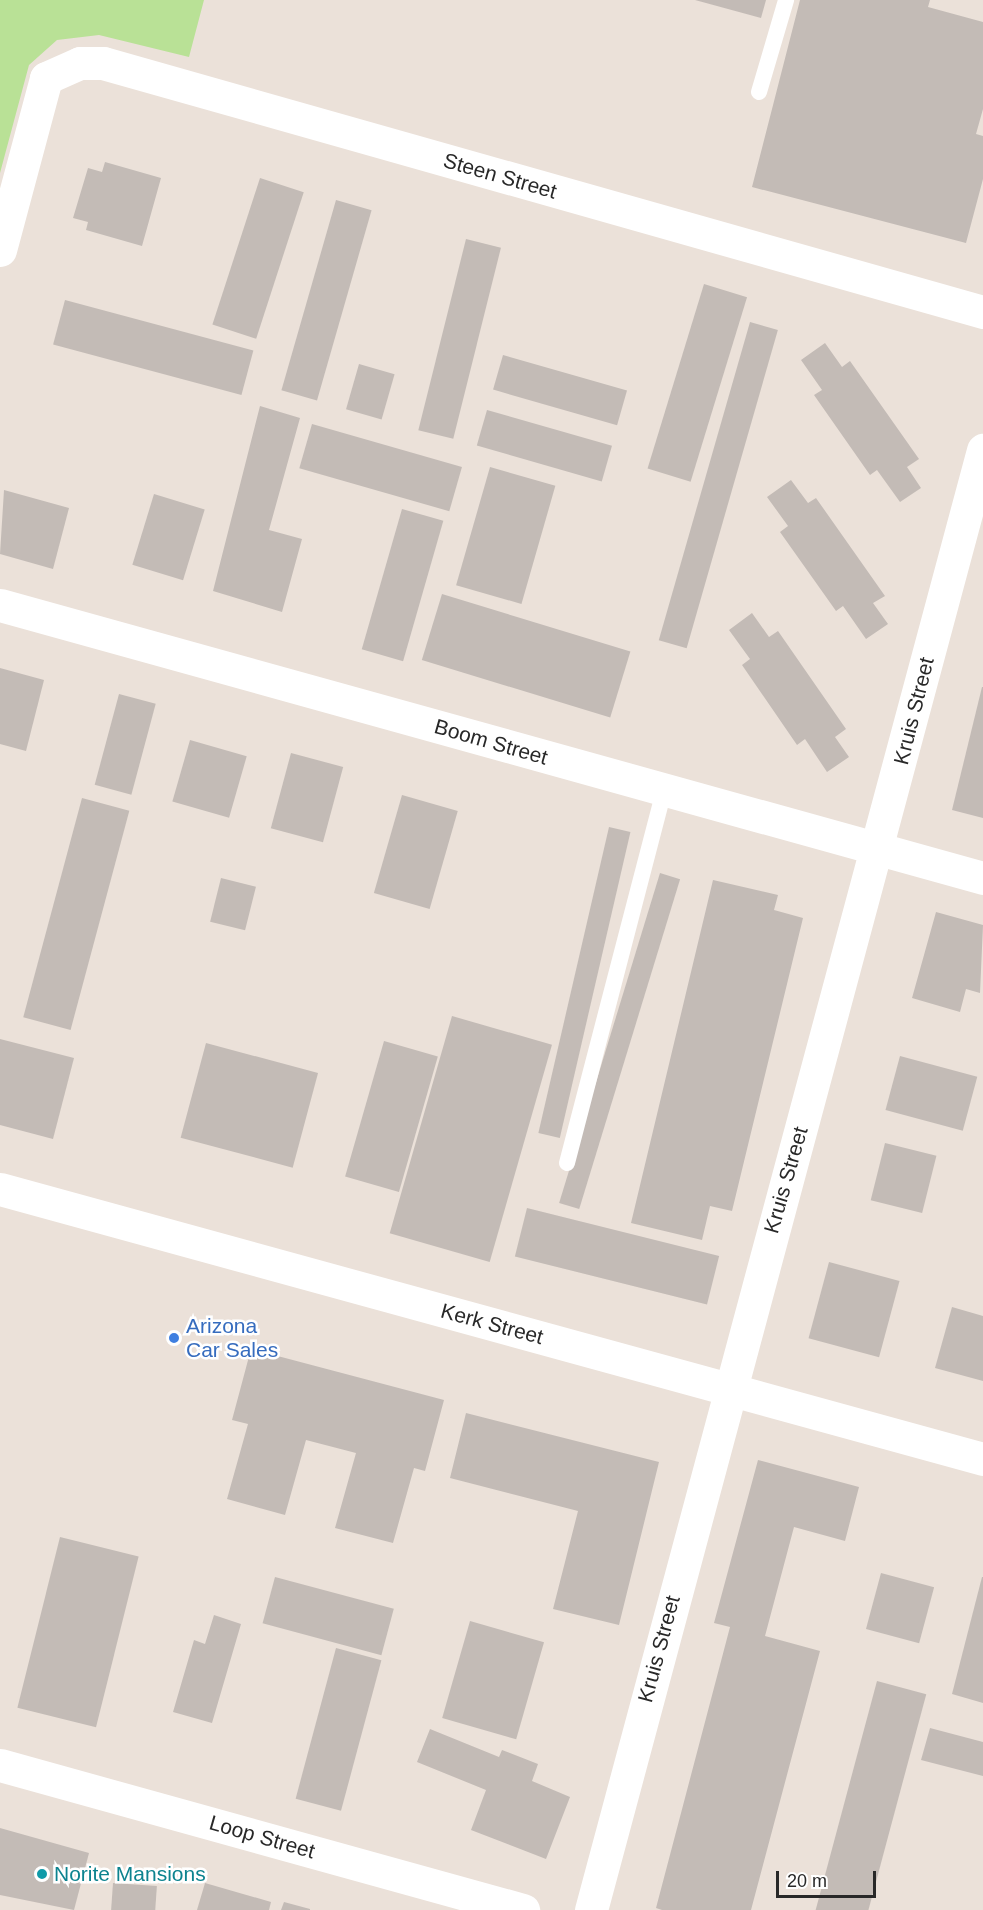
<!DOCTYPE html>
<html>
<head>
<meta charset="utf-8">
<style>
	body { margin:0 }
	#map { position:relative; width:983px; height:1910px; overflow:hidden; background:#ebe1d9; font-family:Helvetica,sans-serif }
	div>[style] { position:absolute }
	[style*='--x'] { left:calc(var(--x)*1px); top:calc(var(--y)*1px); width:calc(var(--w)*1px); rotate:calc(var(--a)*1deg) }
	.green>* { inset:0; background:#b9e196 }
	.building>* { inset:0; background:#c3bbb6; transform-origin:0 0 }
	.lane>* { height:16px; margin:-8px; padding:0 8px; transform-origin:8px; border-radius:8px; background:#fff }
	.street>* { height:33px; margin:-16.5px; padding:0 16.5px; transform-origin:16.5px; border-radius:16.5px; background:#fff }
	.dots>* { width:16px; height:16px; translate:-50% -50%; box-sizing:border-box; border:3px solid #fff; border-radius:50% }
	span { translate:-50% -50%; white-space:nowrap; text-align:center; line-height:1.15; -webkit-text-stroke:5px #fff; paint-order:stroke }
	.street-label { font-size:21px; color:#282828 }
	.shop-label { font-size:21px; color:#366cbe }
	.left { translate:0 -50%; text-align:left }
	.culture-label { font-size:21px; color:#0d838f }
	.scale { position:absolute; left:776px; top:1871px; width:100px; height:27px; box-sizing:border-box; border:3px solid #282828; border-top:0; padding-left:8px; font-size:18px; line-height:21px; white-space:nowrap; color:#282828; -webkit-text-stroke:4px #fff; paint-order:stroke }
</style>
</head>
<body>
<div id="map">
	<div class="green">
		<i style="clip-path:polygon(0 0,204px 0,189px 57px,99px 35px,57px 40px,29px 65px,0 173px)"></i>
	</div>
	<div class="building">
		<i style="clip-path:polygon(695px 0,766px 0,761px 18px)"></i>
		<i style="clip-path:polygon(800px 0,930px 0,928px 7px,983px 22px,983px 109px,976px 134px,983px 136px,983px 179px,966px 243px,752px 187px)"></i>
		<i style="clip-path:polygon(105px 162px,161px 178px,142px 246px,86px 230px,88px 222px,73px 218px,88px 168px,102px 172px)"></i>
		<i style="left:260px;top:178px;width:46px;height:154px;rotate:18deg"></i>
		<i style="left:336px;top:200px;width:37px;height:198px;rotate:16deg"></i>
		<i style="left:466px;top:239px;width:36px;height:197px;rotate:14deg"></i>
		<i style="left:704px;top:284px;width:45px;height:193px;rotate:17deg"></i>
		<i style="left:65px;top:300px;width:195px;height:46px;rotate:15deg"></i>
		<i style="left:750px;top:322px;width:29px;height:331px;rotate:16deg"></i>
		<i style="clip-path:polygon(825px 343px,842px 367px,850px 361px,919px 459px,907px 467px,921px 488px,900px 502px,877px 470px,870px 475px,814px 395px,822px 390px,801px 360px)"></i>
		<i style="left:503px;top:355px;width:129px;height:36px;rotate:16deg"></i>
		<i style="left:359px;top:364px;width:37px;height:47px;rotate:16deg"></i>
		<i style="clip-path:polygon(260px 406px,300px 418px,269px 530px,302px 539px,282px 612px,213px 591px)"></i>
		<i style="left:487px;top:410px;width:130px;height:37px;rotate:16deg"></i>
		<i style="left:312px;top:424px;width:156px;height:46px;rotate:16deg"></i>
		<i style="left:490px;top:467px;width:68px;height:123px;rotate:16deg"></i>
		<i style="clip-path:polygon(791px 480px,808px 503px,816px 498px,885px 596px,873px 603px,888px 624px,866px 639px,843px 606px,836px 611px,780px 532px,788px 526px,767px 497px)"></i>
		<i style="clip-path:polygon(4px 490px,69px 508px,53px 569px,0 554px)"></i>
		<i style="left:154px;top:494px;width:53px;height:74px;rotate:17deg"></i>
		<i style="left:402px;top:509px;width:43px;height:146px;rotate:16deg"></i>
		<i style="left:442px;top:594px;width:197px;height:69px;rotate:17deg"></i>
		<i style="clip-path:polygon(752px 613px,769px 637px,778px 631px,846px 729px,835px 737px,849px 757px,827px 772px,805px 739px,797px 745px,742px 665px,750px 659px,729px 630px)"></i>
		<i style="clip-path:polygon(0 668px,44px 680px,26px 751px,0 744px)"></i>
		<i style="clip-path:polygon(982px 687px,983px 687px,983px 818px,952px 810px)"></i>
		<i style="left:119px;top:694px;width:38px;height:94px;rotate:15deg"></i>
		<i style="left:190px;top:740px;width:59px;height:64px;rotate:16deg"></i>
		<i style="left:291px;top:753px;width:54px;height:78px;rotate:15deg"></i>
		<i style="left:402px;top:795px;width:58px;height:102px;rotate:16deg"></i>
		<i style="left:82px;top:798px;width:49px;height:227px;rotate:15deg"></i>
		<i style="left:609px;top:827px;width:22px;height:314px;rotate:13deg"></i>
		<i style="left:660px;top:873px;width:21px;height:345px;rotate:17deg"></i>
		<i style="left:221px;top:878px;width:36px;height:45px;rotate:14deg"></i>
		<i style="clip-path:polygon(713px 880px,778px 895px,774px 910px,803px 918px,732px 1211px,710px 1206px,702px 1240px,631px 1223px)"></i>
		<i style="clip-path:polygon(936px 912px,983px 925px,980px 993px,966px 989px,960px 1012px,912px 998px)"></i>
		<i style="left:452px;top:1016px;width:104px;height:226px;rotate:16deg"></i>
		<i style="clip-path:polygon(0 1039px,74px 1058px,53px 1139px,0 1125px)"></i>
		<i style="left:384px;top:1041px;width:56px;height:141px;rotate:16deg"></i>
		<i style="left:206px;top:1043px;width:116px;height:98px;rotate:15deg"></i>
		<i style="left:900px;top:1056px;width:80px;height:56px;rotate:15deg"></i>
		<i style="left:885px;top:1143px;width:53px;height:59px;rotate:14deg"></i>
		<i style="left:527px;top:1208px;width:198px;height:50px;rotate:14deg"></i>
		<i style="left:829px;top:1262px;width:73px;height:79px;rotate:15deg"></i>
		<i style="clip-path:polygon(952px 1307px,983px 1316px,983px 1381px,935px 1368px)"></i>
		<i style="clip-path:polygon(251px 1349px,444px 1400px,425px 1471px,414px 1468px,393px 1543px,335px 1528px,356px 1453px,306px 1440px,285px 1515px,227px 1499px,248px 1424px,232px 1420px)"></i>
		<i style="clip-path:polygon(466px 1413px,659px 1462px,619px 1625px,553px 1609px,578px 1511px,450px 1478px)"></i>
		<i style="clip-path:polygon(758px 1460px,859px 1487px,845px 1541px,794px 1527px,765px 1636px,820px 1651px,751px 1910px,662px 1910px,656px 1908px,730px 1627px,714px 1623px)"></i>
		<i style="left:60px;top:1537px;width:81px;height:176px;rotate:14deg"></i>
		<i style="left:881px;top:1573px;width:55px;height:58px;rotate:15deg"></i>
		<i style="left:275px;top:1577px;width:123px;height:48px;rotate:15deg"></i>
		<i style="clip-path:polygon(982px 1577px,983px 1577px,983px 1703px,952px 1694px)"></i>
		<i style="clip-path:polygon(214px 1615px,241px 1624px,212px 1723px,173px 1712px,194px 1640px,205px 1644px)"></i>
		<i style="left:470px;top:1621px;width:77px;height:101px;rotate:16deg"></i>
		<i style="left:336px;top:1648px;width:47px;height:156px;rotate:15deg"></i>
		<i style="left:877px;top:1681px;width:51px;height:237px;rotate:15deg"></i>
		<i style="clip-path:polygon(930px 1728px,983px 1742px,983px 1776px,921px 1760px)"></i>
		<i style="clip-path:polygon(430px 1729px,499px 1757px,502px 1750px,538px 1764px,532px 1781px,570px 1797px,546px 1859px,471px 1830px,486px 1790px,417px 1762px)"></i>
		<i style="clip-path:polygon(0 1828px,89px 1853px,74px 1910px,0 1895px)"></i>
		<i style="left:113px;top:1883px;width:44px;height:27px;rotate:4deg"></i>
		<i style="clip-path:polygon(205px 1883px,271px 1902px,269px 1910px,197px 1910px)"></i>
		<i style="clip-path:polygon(284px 1902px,310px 1909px,310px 1910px,281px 1910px)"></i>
	</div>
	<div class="lane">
		<i style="--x:759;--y:92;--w:96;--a:-73.6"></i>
		<i style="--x:567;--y:1163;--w:385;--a:-75.4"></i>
	</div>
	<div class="street">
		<i style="--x:0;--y:250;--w:178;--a:-75"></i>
		<i style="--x:46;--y:78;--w:37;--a:-24"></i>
		<i style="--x:80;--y:63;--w:23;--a:0"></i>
		<i style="--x:103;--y:63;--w:915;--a:15.8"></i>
		<i style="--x:0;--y:605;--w:1020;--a:15.52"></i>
		<i style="--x:0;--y:1189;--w:1019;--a:15.36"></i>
		<i style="--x:0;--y:1765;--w:543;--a:15.5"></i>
		<i style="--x:591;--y:1910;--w:1512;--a:-74.97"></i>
	</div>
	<div class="dots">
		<i style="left:174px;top:1338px;background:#3f7fe0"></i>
		<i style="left:42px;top:1874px;background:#0f9aa8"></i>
	</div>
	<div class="street-label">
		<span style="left:500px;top:176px;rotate:16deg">Steen Street</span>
		<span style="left:914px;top:711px;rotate:-76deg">Kruis Street</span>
		<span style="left:491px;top:742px;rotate:16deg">Boom Street</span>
		<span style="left:786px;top:1180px;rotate:-74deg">Kruis Street</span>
		<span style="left:492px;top:1324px;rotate:15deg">Kerk Street</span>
		<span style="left:659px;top:1649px;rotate:-75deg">Kruis Street</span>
		<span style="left:262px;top:1837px;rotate:16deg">Loop Street</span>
	</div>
	<div class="shop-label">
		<span class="left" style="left:186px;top:1338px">Arizona<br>Car Sales</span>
	</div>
	<div class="culture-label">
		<span class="left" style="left:54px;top:1874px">Norite Mansions</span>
	</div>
	<div class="scale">20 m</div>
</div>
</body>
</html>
